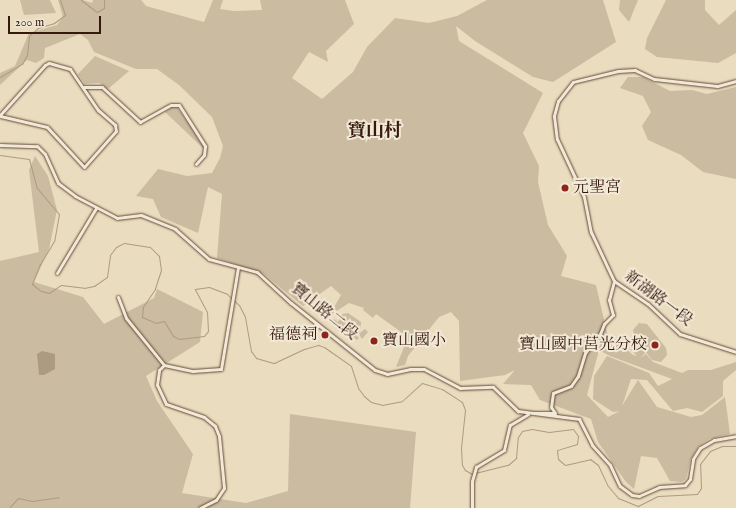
<!DOCTYPE html>
<html>
<head>
<meta charset="utf-8">
<style>
	body { margin:0 }
	#map { position:relative; width:736px; height:508px; overflow:hidden; background:#eadcbe; font-family:"IM FELL English","Noto Serif TC",serif }
	div>[style] { position:absolute }
	[style*='--x'] { left:calc(var(--x)*1px); top:calc(var(--y)*1px); width:calc(var(--w)*1px); rotate:calc(var(--a)*1deg) }
	.green>* { inset:0; background:#cbbba0 }
	.water>* { inset:0; background:#ad9a82 }
	.stream>* { height:1px; margin:-0.5px; padding:0 0.5px; transform-origin:0.5px; border-radius:0.5px; background:#ad9a82 }
	.roads { filter:drop-shadow(0 0 1px #634a3a) drop-shadow(0 0 1px #634a3a) }
	.minor>* { height:3px; margin:-1.5px; padding:0 1.5px; transform-origin:1.5px; border-radius:1.5px; background:#f1e8d5 }
	.dots>* { width:11px; height:11px; translate:-50% -50%; box-sizing:border-box; border:2px solid #f1e8d5; border-radius:50% }
	span { translate:-50% -50%; white-space:nowrap; text-align:center; line-height:1.15; -webkit-text-stroke:4px #f1e8d5; paint-order:stroke }
	.poi-label { font-size:16px; color:#36190e }
	.left { translate:0 -50%; text-align:left }
	.right { translate:-100% -50%; text-align:right }
	.street-label { font-size:16px; color:#36190e }
	.quarter-label { font-size:18px; color:#36190e; font-weight:700 }
	.scale { position:absolute; left:8px; top:16px; width:93px; height:18px; box-sizing:border-box; border:2px solid #36190e; border-top:0; padding-left:5px; font-size:12px; line-height:14px; white-space:nowrap; color:#36190e; -webkit-text-stroke:3px #f1e8d5; paint-order:stroke }
</style>
</head>
<body>
<div id="map">
	<div class="green">
		<i style="clip-path:polygon(20px 0,50px 0,56px 13px,24px 15px)"></i>
		<i style="clip-path:polygon(evenodd,58px 0,83px 0,92px 3px,93px 0,141px 0,146px 6px,204px 22px,213px 0,223px 0,220px 9px,234px 11px,262px 10px,260px 0,345px 0,354px 24px,326px 51px,328px 62px,309px 52px,292px 78px,322px 99px,353px 72px,367px 47px,395px 18px,429px 23px,457px 16px,487px 0,603px 0,616px 42px,553px 82px,533px 77px,475px 41px,456px 26px,459px 41px,543px 93px,523px 133px,539px 166px,538px 182px,548px 225px,567px 256px,561px 276px,596px 285px,607px 333px,633px 355px,637px 356px,628px 346px,635px 341px,645px 353px,640px 358px,646px 354px,653px 362px,682px 373px,688px 370px,711px 370px,736px 362px,736px 370px,723px 381px,723px 396px,702px 412px,687px 408px,673px 411px,647px 380px,631px 379px,622px 406px,638px 380px,657px 407px,691px 417px,702px 415px,725px 397px,730px 434px,709px 439px,698px 447px,691px 459px,686px 479px,682px 482px,670px 481px,657px 458px,641px 456px,634px 489px,626px 482px,598px 442px,591px 419px,540px 400px,531px 385px,503px 384px,515px 370px,505px 375px,460px 381px,459px 321px,451px 312px,439px 317px,408px 356px,405px 365px,396px 367px,408px 337px,376px 314px,373px 318px,363px 310px,364px 308px,349px 303px,329px 316px,341px 295px,331px 286px,303px 306px,264px 274px,217px 258px,222px 194px,208px 187px,198px 233px,161px 217px,153px 199px,136px 196px,158px 169px,187px 176px,212px 173px,220px 158px,223px 146px,212px 117px,179px 85px,157px 69px,136px 69px,94px 52px,88px 40px,80px 34px,45px 48px,44px 58px,36px 63px,27px 60px,0 85px,0 73px,15px 66px,29px 33px,57px 25px,63px 17px,58px 0,599px 350px,610px 356px,672px 379px,658px 386px,649px 373px,607px 356px,594px 376px,593px 399px,613px 412px,620px 411px,608px 417px,587px 395px,599px 350px)"></i>
		<i style="clip-path:polygon(620px 0,638px 0,629px 22px,619px 10px)"></i>
		<i style="clip-path:polygon(666px 0,705px 0,705px 10px,719px 25px,736px 10px,736px 53px,718px 63px,657px 57px,645px 49px,647px 38px)"></i>
		<i style="clip-path:polygon(95px 56px,129px 71px,108px 89px,99px 83px,85px 84px,78px 74px)"></i>
		<i style="clip-path:polygon(628px 77px,643px 77px,670px 91px,692px 90px,707px 94px,736px 87px,736px 179px,703px 172px,681px 155px,648px 140px,642px 126px,651px 112px,643px 96px,620px 88px)"></i>
		<i style="clip-path:polygon(175px 105px,202px 141px,204px 149px,165px 112px)"></i>
		<i style="clip-path:polygon(35px 156px,48px 176px,57px 210px,49px 249px,34px 282px,83px 297px,104px 324px,154px 298px,157px 289px,203px 312px,200px 342px,146px 376px,157px 401px,193px 454px,182px 493px,246px 503px,288px 491px,290px 414px,416px 432px,410px 508px,0 508px,0 261px,39px 252px,29px 170px)"></i>
		<i style="clip-path:polygon(348px 313px,361px 322px,360px 333px,365px 329px,368px 332px,362px 339px,359px 334px,356px 335px,359px 338px,357px 340px,332px 321px,334px 319px,338px 322px,342px 314px)"></i>
		<i style="clip-path:polygon(639px 323px,647px 324px,666px 348px,667px 355px,661px 362px,652px 360px,634px 337px,633px 330px)"></i>
	</div>
	<div class="water">
		<i style="clip-path:polygon(42px 351px,55px 354px,55px 369px,44px 375px,39px 375px,38px 364px,37px 354px)"></i>
	</div>
	<div class="stream">
		<i style="--x:81;--y:0;--w:20;--a:37"></i>
		<i style="--x:97;--y:12;--w:8;--a:-30"></i>
		<i style="--x:104;--y:8;--w:8;--a:-90"></i>
		<i style="--x:0;--y:77;--w:26;--a:-31"></i>
		<i style="--x:22;--y:64;--w:10;--a:-61"></i>
		<i style="--x:27;--y:55;--w:19;--a:-84"></i>
		<i style="--x:29;--y:36;--w:12;--a:-42"></i>
		<i style="--x:38;--y:28;--w:17;--a:-17"></i>
		<i style="--x:54;--y:23;--w:14;--a:-36"></i>
		<i style="--x:65;--y:15;--w:16;--a:-108"></i>
		<i style="--x:0;--y:155;--w:29;--a:8"></i>
		<i style="--x:29;--y:159;--w:30;--a:75"></i>
		<i style="--x:37;--y:188;--w:34;--a:50"></i>
		<i style="--x:59;--y:214;--w:27;--a:100"></i>
		<i style="--x:54;--y:241;--w:27;--a:121"></i>
		<i style="--x:40;--y:264;--w:22;--a:112"></i>
		<i style="--x:32;--y:284;--w:11;--a:38"></i>
		<i style="--x:41;--y:291;--w:8;--a:14"></i>
		<i style="--x:49;--y:293;--w:14;--a:-34"></i>
		<i style="--x:61;--y:285;--w:23;--a:7"></i>
		<i style="--x:84;--y:288;--w:10;--a:-11"></i>
		<i style="--x:94;--y:286;--w:16;--a:-35"></i>
		<i style="--x:107;--y:277;--w:22;--a:-82"></i>
		<i style="--x:110;--y:255;--w:10;--a:-53"></i>
		<i style="--x:116;--y:247;--w:9;--a:-27"></i>
		<i style="--x:124;--y:243;--w:26;--a:9"></i>
		<i style="--x:150;--y:247;--w:13;--a:45"></i>
		<i style="--x:159;--y:256;--w:14;--a:82"></i>
		<i style="--x:161;--y:270;--w:20;--a:108"></i>
		<i style="--x:155;--y:289;--w:22;--a:124"></i>
		<i style="--x:143;--y:307;--w:10;--a:96"></i>
		<i style="--x:142;--y:317;--w:15;--a:23"></i>
		<i style="--x:156;--y:323;--w:8;--a:-14"></i>
		<i style="--x:164;--y:321;--w:17;--a:59"></i>
		<i style="--x:173;--y:336;--w:7;--a:27"></i>
		<i style="--x:179;--y:339;--w:25;--a:-7"></i>
		<i style="--x:204;--y:336;--w:6;--a:-51"></i>
		<i style="--x:208;--y:331;--w:19;--a:-93"></i>
		<i style="--x:207;--y:312;--w:26;--a:-118"></i>
		<i style="--x:195;--y:289;--w:14;--a:-8"></i>
		<i style="--x:209;--y:287;--w:19;--a:21"></i>
		<i style="--x:227;--y:294;--w:16;--a:43"></i>
		<i style="--x:239;--y:305;--w:13;--a:63"></i>
		<i style="--x:245;--y:317;--w:35;--a:80"></i>
		<i style="--x:251;--y:351;--w:9;--a:54"></i>
		<i style="--x:256;--y:358;--w:19;--a:16"></i>
		<i style="--x:274;--y:363;--w:33;--a:-25"></i>
		<i style="--x:304;--y:349;--w:15;--a:-16"></i>
		<i style="--x:318;--y:345;--w:6;--a:18"></i>
		<i style="--x:324;--y:347;--w:33;--a:35"></i>
		<i style="--x:351;--y:366;--w:23;--a:72"></i>
		<i style="--x:358;--y:388;--w:10;--a:53"></i>
		<i style="--x:364;--y:396;--w:9;--a:41"></i>
		<i style="--x:371;--y:402;--w:11;--a:15"></i>
		<i style="--x:382;--y:405;--w:20;--a:-11"></i>
		<i style="--x:402;--y:401;--w:27;--a:-42"></i>
		<i style="--x:422;--y:383;--w:21;--a:17"></i>
		<i style="--x:442;--y:389;--w:24;--a:33"></i>
		<i style="--x:462;--y:402;--w:9;--a:69"></i>
		<i style="--x:465;--y:410;--w:38;--a:96"></i>
		<i style="--x:461;--y:448;--w:17;--a:87"></i>
		<i style="--x:462;--y:465;--w:6;--a:59"></i>
		<i style="--x:465;--y:470;--w:8;--a:30"></i>
		<i style="--x:475;--y:473;--w:34;--a:-14"></i>
		<i style="--x:508;--y:465;--w:11;--a:-41"></i>
		<i style="--x:516;--y:458;--w:21;--a:-85"></i>
		<i style="--x:518;--y:437;--w:7;--a:-56"></i>
		<i style="--x:522;--y:431;--w:10;--a:-11"></i>
		<i style="--x:532;--y:429;--w:17;--a:10"></i>
		<i style="--x:549;--y:432;--w:24;--a:-7"></i>
		<i style="--x:573;--y:429;--w:9;--a:54"></i>
		<i style="--x:578;--y:436;--w:8;--a:97"></i>
		<i style="--x:577;--y:444;--w:21;--a:163"></i>
		<i style="--x:557;--y:450;--w:9;--a:84"></i>
		<i style="--x:558;--y:459;--w:9;--a:41"></i>
		<i style="--x:565;--y:465;--w:26;--a:-13"></i>
		<i style="--x:590;--y:459;--w:10;--a:37"></i>
		<i style="--x:598;--y:465;--w:23;--a:65"></i>
		<i style="--x:608;--y:486;--w:16;--a:50"></i>
		<i style="--x:618;--y:498;--w:22;--a:22"></i>
		<i style="--x:638;--y:506;--w:22;--a:-27"></i>
		<i style="--x:658;--y:496;--w:39;--a:-3"></i>
		<i style="--x:697;--y:494;--w:7;--a:-56"></i>
		<i style="--x:701;--y:488;--w:24;--a:-92"></i>
		<i style="--x:700;--y:464;--w:16;--a:-52"></i>
		<i style="--x:710;--y:451;--w:13;--a:-23"></i>
		<i style="--x:722;--y:446;--w:14;--a:0"></i>
		<i style="--x:9;--y:508;--w:13;--a:-48"></i>
		<i style="--x:18;--y:498;--w:14;--a:12"></i>
		<i style="--x:32;--y:501;--w:27;--a:-8"></i>
	</div>
	<div class="roads">
		<div class="minor">
			<i style="--x:736;--y:81;--w:20;--a:165"></i>
			<i style="--x:717;--y:86;--w:63;--a:-173.7"></i>
			<i style="--x:654;--y:79;--w:21;--a:-155"></i>
			<i style="--x:635;--y:70;--w:17;--a:177"></i>
			<i style="--x:618;--y:71;--w:46;--a:166.3"></i>
			<i style="--x:573;--y:82;--w:24;--a:128"></i>
			<i style="--x:558;--y:101;--w:16;--a:105"></i>
			<i style="--x:554;--y:116;--w:23;--a:83"></i>
			<i style="--x:557;--y:139;--w:64;--a:65"></i>
			<i style="--x:584;--y:197;--w:36;--a:79"></i>
			<i style="--x:591;--y:232;--w:54;--a:64.9"></i>
			<i style="--x:614;--y:281;--w:41;--a:34.1"></i>
			<i style="--x:648;--y:304;--w:44;--a:43.2"></i>
			<i style="--x:680;--y:334;--w:59;--a:17.8"></i>
			<i style="--x:83;--y:87;--w:19;--a:0"></i>
			<i style="--x:102;--y:87;--w:52;--a:42.6"></i>
			<i style="--x:140;--y:122;--w:35;--a:-29"></i>
			<i style="--x:171;--y:105;--w:8;--a:0"></i>
			<i style="--x:179;--y:105;--w:49;--a:57.6"></i>
			<i style="--x:205;--y:146;--w:9;--a:96"></i>
			<i style="--x:204;--y:155;--w:12;--a:132"></i>
			<i style="--x:0;--y:115;--w:67;--a:-48"></i>
			<i style="--x:45;--y:65;--w:4;--a:-27"></i>
			<i style="--x:49;--y:63;--w:22;--a:16"></i>
			<i style="--x:70;--y:69;--w:50;--a:55.7"></i>
			<i style="--x:98;--y:110;--w:23;--a:41"></i>
			<i style="--x:115;--y:125;--w:6;--a:81"></i>
			<i style="--x:116;--y:131;--w:48;--a:131.6"></i>
			<i style="--x:84;--y:167;--w:54;--a:-132.8"></i>
			<i style="--x:47;--y:127;--w:48;--a:-166.8"></i>
			<i style="--x:0;--y:145;--w:37;--a:2"></i>
			<i style="--x:37;--y:146;--w:11;--a:45"></i>
			<i style="--x:45;--y:154;--w:32;--a:66"></i>
			<i style="--x:58;--y:183;--w:21;--a:37"></i>
			<i style="--x:75;--y:196;--w:47;--a:27.6"></i>
			<i style="--x:117;--y:218;--w:24;--a:-7"></i>
			<i style="--x:141;--y:215;--w:37;--a:22"></i>
			<i style="--x:175;--y:229;--w:45;--a:41.4"></i>
			<i style="--x:209;--y:259;--w:50;--a:15.2"></i>
			<i style="--x:257;--y:272;--w:46;--a:42.4"></i>
			<i style="--x:291;--y:303;--w:107;--a:38.6"></i>
			<i style="--x:375;--y:370;--w:13;--a:18"></i>
			<i style="--x:387;--y:374;--w:24;--a:-12"></i>
			<i style="--x:410;--y:369;--w:14;--a:0"></i>
			<i style="--x:424;--y:369;--w:41;--a:27.8"></i>
			<i style="--x:460;--y:388;--w:33;--a:-2"></i>
			<i style="--x:493;--y:387;--w:35;--a:44"></i>
			<i style="--x:518;--y:411;--w:62;--a:7.5"></i>
			<i style="--x:579;--y:419;--w:29;--a:63"></i>
			<i style="--x:592;--y:445;--w:27;--a:48"></i>
			<i style="--x:610;--y:465;--w:23;--a:65"></i>
			<i style="--x:620;--y:486;--w:15;--a:37"></i>
			<i style="--x:632;--y:495;--w:7;--a:8"></i>
			<i style="--x:639;--y:496;--w:22;--a:-24"></i>
			<i style="--x:659;--y:487;--w:26;--a:-4"></i>
			<i style="--x:685;--y:485;--w:8;--a:-50"></i>
			<i style="--x:690;--y:479;--w:20;--a:-81"></i>
			<i style="--x:693;--y:459;--w:13;--a:-58"></i>
			<i style="--x:700;--y:448;--w:16;--a:-30"></i>
			<i style="--x:714;--y:440;--w:22;--a:-10"></i>
			<i style="--x:57;--y:273;--w:76;--a:-59"></i>
			<i style="--x:118;--y:297;--w:22;--a:69"></i>
			<i style="--x:126;--y:318;--w:60;--a:51"></i>
			<i style="--x:534;--y:413;--w:21;--a:0"></i>
			<i style="--x:555;--y:413;--w:7;--a:-124"></i>
			<i style="--x:551;--y:407;--w:14;--a:-82"></i>
			<i style="--x:553;--y:393;--w:19;--a:-21"></i>
			<i style="--x:571;--y:386;--w:12;--a:-55"></i>
			<i style="--x:578;--y:376;--w:24;--a:-73"></i>
			<i style="--x:585;--y:353;--w:24;--a:-52"></i>
			<i style="--x:600;--y:334;--w:11;--a:-68"></i>
			<i style="--x:604;--y:324;--w:13;--a:-45"></i>
			<i style="--x:613;--y:315;--w:16;--a:-105"></i>
			<i style="--x:609;--y:300;--w:20;--a:-75"></i>
			<i style="--x:200;--y:508;--w:18;--a:-27"></i>
			<i style="--x:216;--y:500;--w:14;--a:-56"></i>
			<i style="--x:224;--y:488;--w:52;--a:-95.5"></i>
			<i style="--x:219;--y:436;--w:11;--a:-112"></i>
			<i style="--x:215;--y:426;--w:14;--a:-141"></i>
			<i style="--x:204;--y:417;--w:40;--a:-161.1"></i>
			<i style="--x:166;--y:404;--w:21;--a:-115"></i>
			<i style="--x:157;--y:385;--w:15;--a:-82"></i>
			<i style="--x:159;--y:370;--w:7;--a:-45"></i>
			<i style="--x:164;--y:365;--w:30;--a:12"></i>
			<i style="--x:193;--y:371;--w:28;--a:-4"></i>
			<i style="--x:221;--y:369;--w:103;--a:-80.5"></i>
			<i style="--x:472;--y:508;--w:27;--a:-90"></i>
			<i style="--x:472;--y:481;--w:15;--a:-74"></i>
			<i style="--x:476;--y:467;--w:33;--a:-31"></i>
			<i style="--x:504;--y:450;--w:26;--a:-77"></i>
			<i style="--x:510;--y:425;--w:21;--a:-31"></i>
		</div>
	</div>
	<div class="dots">
		<i style="left:565px;top:188px;background:#8f2418"></i>
		<i style="left:325px;top:335px;background:#8f2418"></i>
		<i style="left:374px;top:341px;background:#8f2418"></i>
		<i style="left:655px;top:345px;background:#8f2418"></i>
	</div>
	<div class="poi-label">
		<span class="left" style="left:573px;top:188px">元聖宮</span>
		<span class="right" style="left:317px;top:335px">福德祠</span>
		<span class="left" style="left:382px;top:341px">寶山國小</span>
		<span class="right" style="left:647px;top:345px">寶山國中莒光分校</span>
	</div>
	<div class="street-label">
		<span style="left:658px;top:299px;rotate:37deg">新湖路一段</span>
		<span style="left:324px;top:312px;rotate:39deg">寶山路二段</span>
	</div>
	<div class="quarter-label">
		<span style="left:375px;top:132px">寶山村</span>
	</div>
	<div class="scale">200 m</div>
</div>
</body>
</html>
